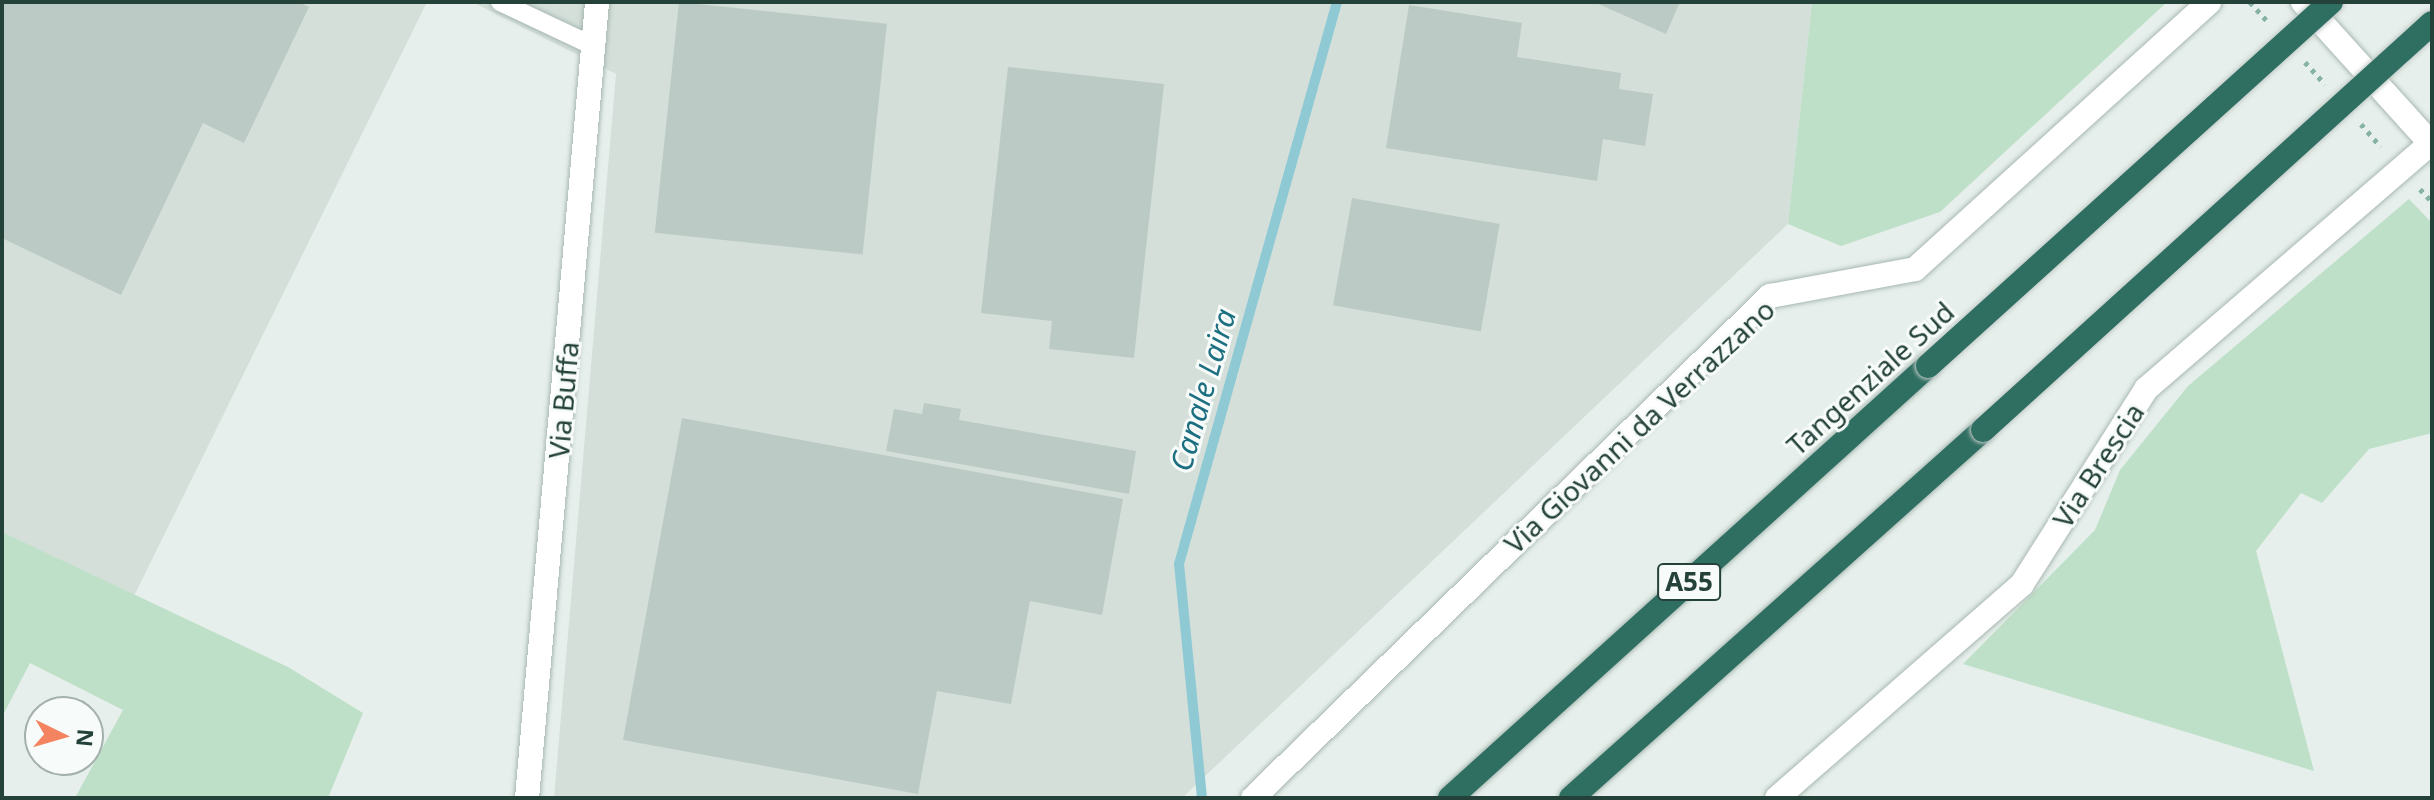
<!DOCTYPE html>
<html>
<head>
<meta charset="utf-8">
<style>
	body { margin:0 }
	#map { position:relative; width:2434px; height:800px; overflow:hidden; background:#e6efeb; font-family:"Noto Sans",sans-serif }
	div>[style] { position:absolute }
	[style*='--x'] { left:calc(var(--x)*1px); top:calc(var(--y)*1px); width:calc(var(--w)*1px); rotate:calc(var(--a)*1deg) }
	.built>* { inset:0; background:#d4dfda }
	.green>* { inset:0; background:#bfe0c8 }
	.stream>* { height:10px; margin:-5px; padding:0 5px; transform-origin:5px; border-radius:5px; background:#8ec9d4 }
	.building>* { inset:0; background:#bbcac4; transform-origin:0 0 }
	.path>* { height:5px; margin-top:-2.5px; transform-origin:0; background:repeating-linear-gradient(90deg,#86b3a5 0 4px,transparent 0 10px) }
	.roads { filter:drop-shadow(0 0 2px #a8b8b2) drop-shadow(0 0 2px #a8b8b2) }
	.service>* { height:18px; margin:-9px; padding:0 9px; transform-origin:9px; border-radius:9px; background:#fff }
	.minor>* { height:24px; margin:-12px; padding:0 12px; transform-origin:12px; border-radius:12px; background:#fff }
	.secondary>* { height:24px; margin:-12px; padding:0 12px; transform-origin:12px; border-radius:12px; background:#fff }
	.motorway>* { height:24px; margin:-12px; padding:0 12px; transform-origin:12px; border-radius:12px; background:#2f6f62 }
	.bridges { filter:drop-shadow(0 0 2px #c2cac8) drop-shadow(0 0 2px #c2cac8) }
	.motorway-bridge>* { height:24px; margin:-12px; padding:0 12px; transform-origin:12px; border-radius:12px; background:#2f6f62 }
	span { translate:-50% -50%; white-space:nowrap; text-align:center; line-height:1.15; -webkit-text-stroke:6px #f7fbf9; paint-order:stroke }
	.shield-label span { padding:2px 6px; background:#f7fbf9; border:2px solid; border-radius:6px; -webkit-text-stroke-width:0 }
	.shield-label { font-size:26px; color:#24423a; font-weight:700 }
	.street-label { font-size:28px; color:#24423a }
	.water-label { font-size:30px; color:#1c6f80; font-style:italic }
	.frame { position:absolute; inset:0; border:4px solid #24423a; pointer-events:none }
	.north { position:absolute; left:24px; top:696px; width:80px; height:80px; box-sizing:border-box; background:#f7fbf9; border:2px solid #a3b1ad; border-radius:50%; rotate:95deg; font-size:22px; font-weight:700; line-height:32px; text-align:center; color:#24423a }
	.north::after { content:''; display:block; margin:auto; width:28px; height:36px; background:#f4845f; clip-path:polygon(50% 0,100% 100%,50% 72%,0 100%) }
</style>
</head>
<body>
<div id="map">
	<div class="built">
		<i style="clip-path:polygon(2px 2px,427px 2px,133px 598px,2px 532px)"></i>
		<i style="clip-path:polygon(472px 2px,1812px 2px,1788px 224px,1182px 798px,554px 798px,616px 74px)"></i>
	</div>
	<div class="green">
		<i style="clip-path:polygon(1812px 2px,2167px 2px,1940px 212px,1841px 246px,1788px 224px)"></i>
		<i style="clip-path:polygon(2409px 199px,2432px 223px,2432px 433px,2369px 449px,2322px 503px,2301px 493px,2256px 551px,2314px 771px,1963px 664px,2095px 530px,2120px 470px,2188px 386px)"></i>
		<i style="clip-path:polygon(2px 532px,288px 667px,363px 713px,328px 798px,75px 798px,123px 710px,30px 663px,2px 717px)"></i>
	</div>
	<div class="stream">
		<i style="--x:1202;--y:798;--w:235;--a:-95.6"></i>
		<i style="--x:1179;--y:564;--w:584;--a:-74.3"></i>
	</div>
	<div class="building">
		<i style="clip-path:polygon(2px 2px,298px 2px,309px 7px,244px 143px,203px 123px,121px 295px,2px 238px)"></i>
		<i style="left:679px;top:2px;width:209px;height:232px;rotate:6deg"></i>
		<i style="clip-path:polygon(1594px 2px,1680px 2px,1666px 34px)"></i>
		<i style="clip-path:polygon(1409px 5px,1522px 23px,1517px 57px,1621px 73px,1619px 89px,1653px 94px,1645px 146px,1603px 139px,1597px 181px,1386px 148px)"></i>
		<i style="clip-path:polygon(1008px 67px,1164px 84px,1134px 358px,1049px 349px,1052px 321px,981px 313px)"></i>
		<i style="left:1352px;top:198px;width:150px;height:109px;rotate:10deg"></i>
		<i style="clip-path:polygon(924px 403px,961px 409px,959px 420px,1136px 451px,1129px 494px,886px 451px,894px 409px,922px 414px)"></i>
		<i style="clip-path:polygon(682px 418px,1123px 499px,1102px 615px,1030px 601px,1011px 704px,937px 691px,918px 794px,623px 740px)"></i>
	</div>
	<div class="path">
		<i style="--x:2250;--y:2;--w:27;--a:48"></i>
		<i style="--x:2305;--y:62;--w:30;--a:48"></i>
		<i style="--x:2361;--y:124;--w:30;--a:49"></i>
		<i style="--x:2420;--y:189;--w:18;--a:47"></i>
	</div>
	<div class="roads">
		<div class="service">
			<i style="--x:500;--y:2;--w:105;--a:25.3"></i>
		</div>
		<div class="minor">
			<i style="--x:527;--y:798;--w:799;--a:-84.97"></i>
			<i style="--x:1253;--y:798;--w:721;--a:-44.16"></i>
			<i style="--x:1770;--y:296;--w:147;--a:-10.5"></i>
			<i style="--x:1915;--y:269;--w:397;--a:-42.2"></i>
			<i style="--x:1777;--y:798;--w:325;--a:-41.1"></i>
			<i style="--x:2022;--y:584;--w:231;--a:-57.5"></i>
			<i style="--x:2146;--y:389;--w:376;--a:-40.8"></i>
		</div>
		<div class="secondary">
			<i style="--x:2303;--y:2;--w:193;--a:47.9"></i>
		</div>
		<div class="motorway">
			<i style="--x:1450;--y:798;--w:644;--a:-42.11"></i>
			<i style="--x:1571;--y:798;--w:552;--a:-41.77"></i>
		</div>
	</div>
	<div class="bridges">
		<div class="motorway-bridge">
			<i style="--x:1928;--y:366;--w:543;--a:-42.09"></i>
			<i style="--x:1983;--y:430;--w:606;--a:-42.19"></i>
		</div>
	</div>
	<div class="shield-label">
		<span style="left:1689px;top:582px">A55</span>
	</div>
	<div class="street-label">
		<span style="left:1870px;top:378px;rotate:-42deg">Tangenziale Sud</span>
		<span style="left:563px;top:400px;rotate:-85deg">Via Buffa</span>
		<span style="left:1639px;top:426px;rotate:-43deg">Via Giovanni da Verrazzano</span>
		<span style="left:2098px;top:465px;rotate:-57deg">Via Brescia</span>
	</div>
	<div class="water-label">
		<span style="left:1203px;top:390px;rotate:-74deg">Canale Laira</span>
	</div>
	<div class="frame"></div>
	<div class="north">N</div>
</div>
</body>
</html>
